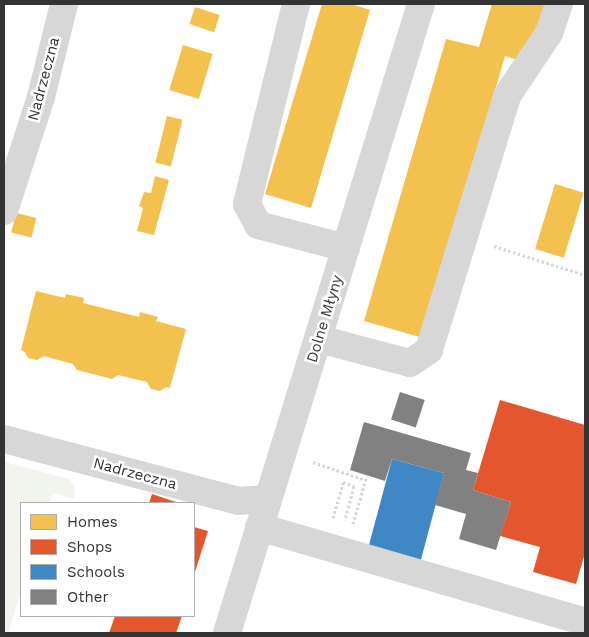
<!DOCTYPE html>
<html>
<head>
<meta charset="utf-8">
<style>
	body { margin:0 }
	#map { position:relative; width:589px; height:637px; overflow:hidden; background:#fff; font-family:"Work Sans",sans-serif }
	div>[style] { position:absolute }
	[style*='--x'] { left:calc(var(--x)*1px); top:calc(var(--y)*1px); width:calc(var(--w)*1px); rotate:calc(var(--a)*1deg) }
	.green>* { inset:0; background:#f1f5ed }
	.homes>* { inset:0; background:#f2c14e; transform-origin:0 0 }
	.shops>* { inset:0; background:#e4572e }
	.schools>* { inset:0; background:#3f88c5; transform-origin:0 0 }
	.building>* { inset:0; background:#818181; transform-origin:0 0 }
	.path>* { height:3px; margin-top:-1.5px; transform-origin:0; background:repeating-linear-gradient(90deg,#d6d6d6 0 2.5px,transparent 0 5px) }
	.minor>* { height:28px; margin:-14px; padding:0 14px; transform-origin:14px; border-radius:14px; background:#d7d7d7 }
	span { translate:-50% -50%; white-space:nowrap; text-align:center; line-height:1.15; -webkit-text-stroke:5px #fff; paint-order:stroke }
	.street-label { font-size:15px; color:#333 }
	.frame { position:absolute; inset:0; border:5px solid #333; pointer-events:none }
	.legend { position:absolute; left:20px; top:502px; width:175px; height:115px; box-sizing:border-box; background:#fff; border:1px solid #adadad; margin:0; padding:6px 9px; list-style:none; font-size:15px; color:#333 }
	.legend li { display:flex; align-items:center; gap:10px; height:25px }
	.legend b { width:25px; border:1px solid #adadad }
</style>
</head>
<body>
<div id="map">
	<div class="green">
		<i style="clip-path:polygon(4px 462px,69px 479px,75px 487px,74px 499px,53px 493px,49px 503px,21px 503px,21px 592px,8px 633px,4px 633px)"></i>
	</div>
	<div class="homes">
		<i style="clip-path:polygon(322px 4px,351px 4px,370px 10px,311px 208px,265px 194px)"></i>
		<i style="clip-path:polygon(492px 4px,546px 4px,528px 63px,505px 56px,423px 338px,364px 321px,446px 39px,479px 47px)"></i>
		<i style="left:195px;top:7px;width:26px;height:18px;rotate:18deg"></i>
		<i style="left:183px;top:45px;width:31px;height:47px;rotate:17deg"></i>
		<i style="left:167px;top:116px;width:16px;height:48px;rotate:14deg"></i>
		<i style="clip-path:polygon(155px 176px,169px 180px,154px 235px,137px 231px,143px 208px,139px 206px,144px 192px,151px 193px)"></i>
		<i style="left:555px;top:184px;width:30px;height:68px;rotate:17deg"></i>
		<i style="left:16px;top:213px;width:21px;height:20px;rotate:14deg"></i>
		<i style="clip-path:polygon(36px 291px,65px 298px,66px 294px,84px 298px,83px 303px,139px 317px,140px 312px,158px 317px,156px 321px,186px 329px,170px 388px,166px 387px,160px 391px,151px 389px,147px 382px,118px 375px,112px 379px,77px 370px,73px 364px,44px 356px,37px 360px,28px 358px,25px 352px,21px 350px)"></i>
	</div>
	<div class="shops">
		<i style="clip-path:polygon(500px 400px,585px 425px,585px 553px,576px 584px,533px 572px,540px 547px,500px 536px,511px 502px,473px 490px)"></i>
		<i style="clip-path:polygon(152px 494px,179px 503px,149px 503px)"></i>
		<i style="clip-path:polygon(194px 527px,208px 531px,194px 575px)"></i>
		<i style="clip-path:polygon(115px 616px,182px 616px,176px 633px,109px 633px)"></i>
	</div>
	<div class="schools">
		<i style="left:392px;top:459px;width:54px;height:90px;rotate:15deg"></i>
	</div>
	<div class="building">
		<i style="left:400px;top:392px;width:26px;height:29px;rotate:18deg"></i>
		<i style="clip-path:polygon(364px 422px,471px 453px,466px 470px,478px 473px,473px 490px,511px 502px,496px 550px,459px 539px,466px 514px,435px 505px,444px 473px,392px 459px,385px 481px,350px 470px)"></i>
	</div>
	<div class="path">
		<i style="--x:494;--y:246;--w:96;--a:17.7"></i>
		<i style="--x:313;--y:462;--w:56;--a:18.8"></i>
		<i style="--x:333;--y:518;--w:37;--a:-74"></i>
		<i style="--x:343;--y:482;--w:12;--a:20"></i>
		<i style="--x:354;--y:486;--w:35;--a:105"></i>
		<i style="--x:353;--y:524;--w:51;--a:-74.1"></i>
	</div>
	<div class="minor">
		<i style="--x:296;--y:4;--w:206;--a:103.8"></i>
		<i style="--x:247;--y:204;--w:24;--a:62"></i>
		<i style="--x:258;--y:225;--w:91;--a:14.6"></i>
		<i style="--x:4;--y:211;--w:120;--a:-72"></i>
		<i style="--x:41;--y:97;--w:96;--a:-76.1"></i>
		<i style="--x:319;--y:339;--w:94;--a:14.8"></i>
		<i style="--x:410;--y:363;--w:23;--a:-34"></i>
		<i style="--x:429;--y:350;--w:266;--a:-72.9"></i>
		<i style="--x:507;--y:96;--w:76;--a:-56.3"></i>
		<i style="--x:549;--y:33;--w:31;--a:-71"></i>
		<i style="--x:4;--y:439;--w:242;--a:14.8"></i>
		<i style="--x:238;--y:501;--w:29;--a:-4"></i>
		<i style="--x:259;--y:527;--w:340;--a:16.2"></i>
		<i style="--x:227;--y:633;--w:658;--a:-72.86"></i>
	</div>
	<div class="street-label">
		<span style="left:44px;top:79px;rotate:-75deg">Nadrzeczna</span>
		<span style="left:325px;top:319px;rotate:-73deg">Dolne Młyny</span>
		<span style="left:135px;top:474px;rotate:15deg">Nadrzeczna</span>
	</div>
	<div class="frame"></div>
	<ul class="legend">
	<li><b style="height:14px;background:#f2c14e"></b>Homes</li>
	<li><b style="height:14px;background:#e4572e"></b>Shops</li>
	<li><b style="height:14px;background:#3f88c5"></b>Schools</li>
	<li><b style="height:14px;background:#818181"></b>Other</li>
	</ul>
</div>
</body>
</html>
